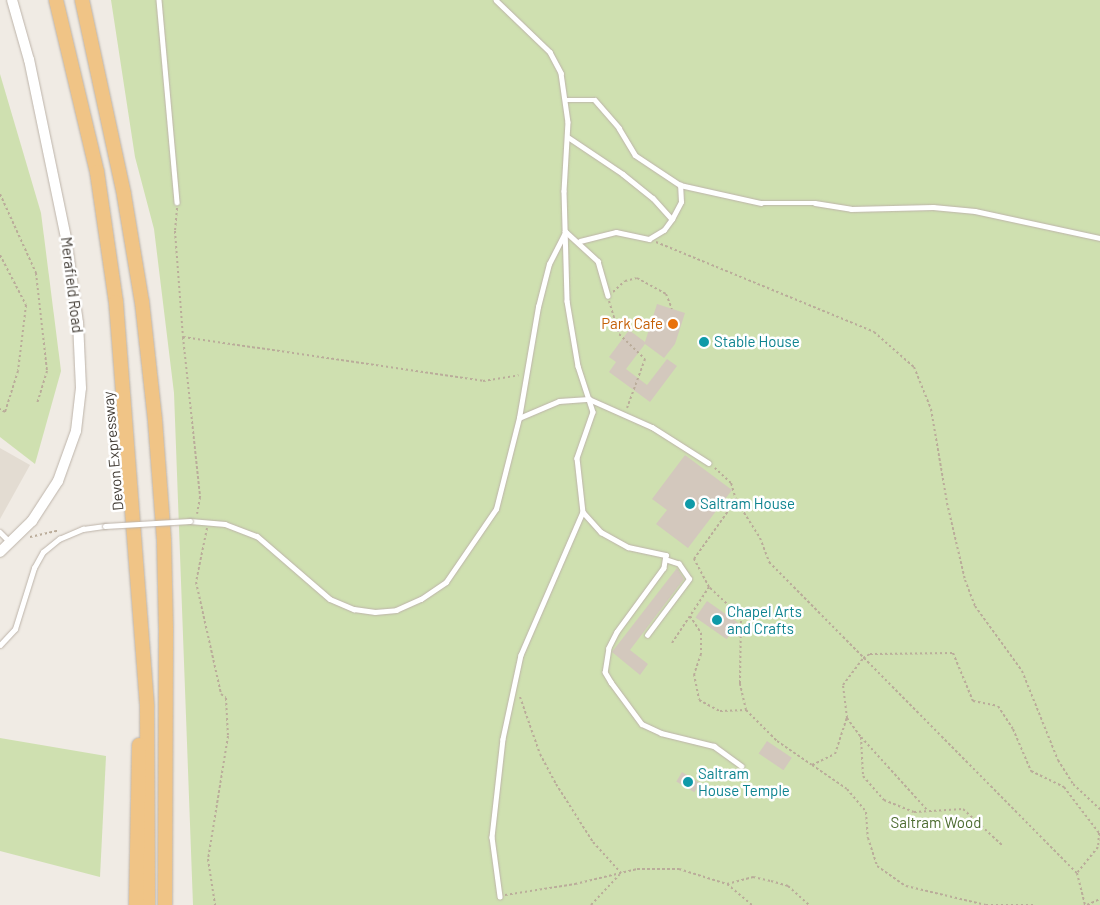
<!DOCTYPE html>
<html>
<head>
<meta charset="utf-8">
<style>
	body { margin:0 }
	#map { position:relative; width:1100px; height:905px; overflow:hidden; background:#f0ebe4; font-family:Barlow,sans-serif }
	div>[style] { position:absolute }
	[style*='--x'] { left:calc(var(--x)*1px); top:calc(var(--y)*1px); width:calc(var(--w)*1px); rotate:calc(var(--a)*1deg) }
	.residential>* { inset:0; background:#e3dcd2 }
	.green>* { inset:0; background:#cfe0b0 }
	.building>* { inset:0; background:#d3c8bd; transform-origin:0 0 }
	.path>* { height:2px; margin-top:-1px; transform-origin:0; background:repeating-linear-gradient(90deg,#baac9a 0 2.5px,transparent 0 5px) }
	.roads { filter:drop-shadow(0 0 1px #bdb4aa) drop-shadow(0 0 1px #bdb4aa) }
	.service>* { height:4.5px; margin:-2.25px; padding:0 2.25px; transform-origin:2.25px; border-radius:2.25px; background:#fff }
	.tertiary>* { height:10px; margin:-5px; padding:0 5px; transform-origin:5px; border-radius:5px; background:#fff }
	.trunk>* { height:14px; margin:-7px; padding:0 7px; transform-origin:7px; border-radius:7px; background:#f0c486 }
	.bridges { filter:drop-shadow(0 0 1px #bdb4aa) drop-shadow(0 0 1px #bdb4aa) }
	.service-bridge>* { height:4.5px; margin:-2.25px; padding:0 2.25px; transform-origin:2.25px; border-radius:2.25px; background:#fff }
	.dots>* { width:14px; height:14px; translate:-50% -50%; box-sizing:border-box; border:2px solid #fff; border-radius:50% }
	span { translate:-50% -50%; white-space:nowrap; text-align:center; line-height:1.15; -webkit-text-stroke:5px #fff; paint-order:stroke }
	.street-label { font-size:15px; color:#413b34 }
	.food-label { font-size:15px; color:#c56008 }
	.right { translate:-100% -50%; text-align:right }
	.culture-label { font-size:15px; color:#0d838f }
	.left { translate:0 -50%; text-align:left }
	.park-label { font-size:15px; color:#4c6b2f }
</style>
</head>
<body>
<div id="map">
	<div class="residential">
		<i style="clip-path:polygon(0 448px,30px 465px,0 519px)"></i>
	</div>
	<div class="green">
		<i style="clip-path:polygon(111px 0,1100px 0,1100px 905px,193px 905px,174px 393px,154px 229px,135px 157px)"></i>
		<i style="clip-path:polygon(0 74px,41px 213px,61px 371px,35px 464px,0 437px)"></i>
		<i style="clip-path:polygon(0 738px,106px 756px,100px 877px,0 851px)"></i>
	</div>
	<div class="building">
		<i style="clip-path:polygon(657px 304px,685px 313px,675px 344px,664px 358px,645px 344px,626px 369px,647px 385px,667px 359px,677px 366px,650px 402px,609px 372px,616px 362px,609px 357px,629px 330px,645px 342px)"></i>
		<i style="clip-path:polygon(685px 455px,732px 490px,688px 548px,656px 524px,667px 510px,652px 499px)"></i>
		<i style="clip-path:polygon(677px 568px,684px 579px,630px 650px,648px 664px,640px 675px,612px 652px)"></i>
		<i style="left:707px;top:601px;width:38px;height:20px;rotate:35deg"></i>
		<i style="left:767px;top:741px;width:30px;height:15px;rotate:34deg"></i>
		<i style="left:682px;top:772px;width:21px;height:11px;rotate:31deg"></i>
	</div>
	<div class="path">
		<i style="--x:0;--y:194;--w:87;--a:65.5"></i>
		<i style="--x:36;--y:273;--w:99;--a:83.6"></i>
		<i style="--x:47;--y:371;--w:34;--a:107"></i>
		<i style="--x:177;--y:208;--w:23;--a:95"></i>
		<i style="--x:175;--y:231;--w:106;--a:85.7"></i>
		<i style="--x:183;--y:337;--w:161;--a:83.9"></i>
		<i style="--x:200;--y:497;--w:17;--a:100"></i>
		<i style="--x:656;--y:242;--w:236;--a:22.4"></i>
		<i style="--x:874;--y:332;--w:53;--a:41.2"></i>
		<i style="--x:914;--y:367;--w:45;--a:68"></i>
		<i style="--x:931;--y:409;--w:95;--a:80.3"></i>
		<i style="--x:947;--y:503;--w:79;--a:76.8"></i>
		<i style="--x:965;--y:580;--w:28;--a:69"></i>
		<i style="--x:975;--y:606;--w:80;--a:54.1"></i>
		<i style="--x:1022;--y:671;--w:96;--a:68"></i>
		<i style="--x:1058;--y:760;--w:28;--a:58"></i>
		<i style="--x:1073;--y:784;--w:37;--a:43"></i>
		<i style="--x:0;--y:255;--w:56;--a:62.5"></i>
		<i style="--x:26;--y:305;--w:66;--a:96.9"></i>
		<i style="--x:18;--y:371;--w:43;--a:107.6"></i>
		<i style="--x:5;--y:412;--w:6;--a:-149"></i>
		<i style="--x:613;--y:292;--w:16;--a:-43"></i>
		<i style="--x:625;--y:281;--w:12;--a:-14"></i>
		<i style="--x:637;--y:278;--w:33;--a:29"></i>
		<i style="--x:666;--y:294;--w:16;--a:68"></i>
		<i style="--x:609;--y:301;--w:34;--a:73"></i>
		<i style="--x:619;--y:334;--w:36;--a:44"></i>
		<i style="--x:645;--y:359;--w:52;--a:110.2"></i>
		<i style="--x:183;--y:337;--w:303;--a:8.3"></i>
		<i style="--x:483;--y:381;--w:36;--a:-9"></i>
		<i style="--x:736;--y:500;--w:45;--a:57.7"></i>
		<i style="--x:760;--y:538;--w:26;--a:69"></i>
		<i style="--x:769;--y:562;--w:438;--a:45.3"></i>
		<i style="--x:207;--y:528;--w:55;--a:101.5"></i>
		<i style="--x:196;--y:582;--w:115;--a:77.4"></i>
		<i style="--x:221;--y:694;--w:6;--a:39"></i>
		<i style="--x:226;--y:698;--w:38;--a:87"></i>
		<i style="--x:228;--y:736;--w:125;--a:99.2"></i>
		<i style="--x:208;--y:859;--w:47;--a:81.3"></i>
		<i style="--x:30;--y:537;--w:28;--a:-13"></i>
		<i style="--x:690;--y:616;--w:20;--a:57"></i>
		<i style="--x:701;--y:633;--w:21;--a:90"></i>
		<i style="--x:701;--y:654;--w:21;--a:109"></i>
		<i style="--x:694;--y:674;--w:26;--a:79"></i>
		<i style="--x:699;--y:700;--w:24;--a:28"></i>
		<i style="--x:720;--y:711;--w:26;--a:-2"></i>
		<i style="--x:746;--y:710;--w:28;--a:-103"></i>
		<i style="--x:740;--y:683;--w:66;--a:-89.1"></i>
		<i style="--x:741;--y:617;--w:44;--a:-136.8"></i>
		<i style="--x:672;--y:643;--w:67;--a:-56.5"></i>
		<i style="--x:709;--y:587;--w:32;--a:-118"></i>
		<i style="--x:694;--y:559;--w:72;--a:-54.6"></i>
		<i style="--x:736;--y:500;--w:18;--a:-106"></i>
		<i style="--x:731;--y:483;--w:22;--a:-137"></i>
		<i style="--x:520;--y:697;--w:60;--a:70.7"></i>
		<i style="--x:540;--y:754;--w:34;--a:62"></i>
		<i style="--x:556;--y:784;--w:69;--a:57.5"></i>
		<i style="--x:593;--y:842;--w:42;--a:47.9"></i>
		<i style="--x:746;--y:710;--w:44;--a:45"></i>
		<i style="--x:777;--y:741;--w:42;--a:34.4"></i>
		<i style="--x:812;--y:765;--w:25;--a:-26"></i>
		<i style="--x:835;--y:754;--w:38;--a:-72"></i>
		<i style="--x:847;--y:718;--w:33;--a:-97"></i>
		<i style="--x:843;--y:685;--w:34;--a:-53"></i>
		<i style="--x:863;--y:658;--w:8;--a:-30"></i>
		<i style="--x:870;--y:654;--w:83;--a:-0.7"></i>
		<i style="--x:953;--y:653;--w:52;--a:67.4"></i>
		<i style="--x:973;--y:701;--w:25;--a:11"></i>
		<i style="--x:998;--y:706;--w:27;--a:57"></i>
		<i style="--x:1013;--y:729;--w:46;--a:66.8"></i>
		<i style="--x:1031;--y:771;--w:37;--a:26"></i>
		<i style="--x:1064;--y:787;--w:58;--a:52.7"></i>
		<i style="--x:1099;--y:833;--w:14;--a:94"></i>
		<i style="--x:1098;--y:847;--w:33;--a:129"></i>
		<i style="--x:1077;--y:873;--w:33;--a:76"></i>
		<i style="--x:847;--y:718;--w:24;--a:54"></i>
		<i style="--x:861;--y:737;--w:39;--a:87"></i>
		<i style="--x:863;--y:776;--w:32;--a:49"></i>
		<i style="--x:884;--y:800;--w:32;--a:22"></i>
		<i style="--x:914;--y:812;--w:49;--a:-3.5"></i>
		<i style="--x:963;--y:809;--w:53;--a:42.7"></i>
		<i style="--x:861;--y:737;--w:100;--a:47.8"></i>
		<i style="--x:812;--y:765;--w:42;--a:34.4"></i>
		<i style="--x:847;--y:789;--w:30;--a:50"></i>
		<i style="--x:866;--y:812;--w:26;--a:86"></i>
		<i style="--x:868;--y:838;--w:29;--a:72"></i>
		<i style="--x:877;--y:866;--w:35;--a:35"></i>
		<i style="--x:906;--y:886;--w:82;--a:13.4"></i>
		<i style="--x:986;--y:905;--w:49;--a:0"></i>
		<i style="--x:727;--y:884;--w:27;--a:-15"></i>
		<i style="--x:753;--y:877;--w:18;--a:13"></i>
		<i style="--x:771;--y:881;--w:18;--a:16"></i>
		<i style="--x:788;--y:886;--w:28;--a:42"></i>
		<i style="--x:505;--y:895;--w:71;--a:-8.9"></i>
		<i style="--x:575;--y:884;--w:64;--a:-13.6"></i>
		<i style="--x:637;--y:869;--w:42;--a:0"></i>
		<i style="--x:679;--y:869;--w:50;--a:17.4"></i>
		<i style="--x:727;--y:884;--w:33;--a:40"></i>
		<i style="--x:591;--y:905;--w:42;--a:-46.9"></i>
		<i style="--x:1087;--y:905;--w:14;--a:-25"></i>
	</div>
	<div class="roads">
		<div class="service">
			<i style="--x:159;--y:0;--w:203;--a:84.9"></i>
			<i style="--x:496;--y:0;--w:75;--a:43.9"></i>
			<i style="--x:550;--y:52;--w:24;--a:62"></i>
			<i style="--x:561;--y:73;--w:49;--a:81.9"></i>
			<i style="--x:568;--y:122;--w:69;--a:93.3"></i>
			<i style="--x:564;--y:191;--w:110;--a:88.4"></i>
			<i style="--x:567;--y:301;--w:66;--a:80.4"></i>
			<i style="--x:578;--y:366;--w:48;--a:71.9"></i>
			<i style="--x:593;--y:412;--w:49;--a:109.2"></i>
			<i style="--x:577;--y:458;--w:54;--a:83.7"></i>
			<i style="--x:583;--y:512;--w:156;--a:113.4"></i>
			<i style="--x:521;--y:655;--w:86;--a:102.1"></i>
			<i style="--x:503;--y:739;--w:99;--a:96.4"></i>
			<i style="--x:492;--y:837;--w:60;--a:82.3"></i>
			<i style="--x:567;--y:100;--w:28;--a:0"></i>
			<i style="--x:595;--y:100;--w:37;--a:49"></i>
			<i style="--x:619;--y:128;--w:31;--a:59"></i>
			<i style="--x:635;--y:155;--w:54;--a:33.7"></i>
			<i style="--x:680;--y:185;--w:83;--a:12.5"></i>
			<i style="--x:761;--y:203;--w:54;--a:0"></i>
			<i style="--x:815;--y:203;--w:36;--a:9"></i>
			<i style="--x:851;--y:209;--w:82;--a:-1.4"></i>
			<i style="--x:933;--y:207;--w:42;--a:5.4"></i>
			<i style="--x:975;--y:211;--w:128;--a:12.2"></i>
			<i style="--x:568;--y:137;--w:66;--a:33.9"></i>
			<i style="--x:623;--y:174;--w:38;--a:39"></i>
			<i style="--x:653;--y:198;--w:28;--a:48"></i>
			<i style="--x:565;--y:231;--w:45;--a:42.3"></i>
			<i style="--x:598;--y:261;--w:36;--a:74"></i>
			<i style="--x:580;--y:241;--w:37;--a:-14"></i>
			<i style="--x:616;--y:232;--w:34;--a:12"></i>
			<i style="--x:649;--y:239;--w:17;--a:-31"></i>
			<i style="--x:664;--y:230;--w:14;--a:-54"></i>
			<i style="--x:672;--y:219;--w:19;--a:-62"></i>
			<i style="--x:681;--y:202;--w:17;--a:-93"></i>
			<i style="--x:519;--y:418;--w:43;--a:-23"></i>
			<i style="--x:559;--y:401;--w:30;--a:-4"></i>
			<i style="--x:589;--y:399;--w:69;--a:24"></i>
			<i style="--x:652;--y:427;--w:67;--a:32.3"></i>
			<i style="--x:583;--y:512;--w:27;--a:48"></i>
			<i style="--x:601;--y:532;--w:31;--a:29"></i>
			<i style="--x:628;--y:547;--w:39;--a:12"></i>
			<i style="--x:666;--y:555;--w:13;--a:99"></i>
			<i style="--x:664;--y:568;--w:79;--a:126.3"></i>
			<i style="--x:617;--y:632;--w:18;--a:117"></i>
			<i style="--x:609;--y:648;--w:24;--a:99"></i>
			<i style="--x:605;--y:672;--w:12;--a:59"></i>
			<i style="--x:611;--y:682;--w:52;--a:53.6"></i>
			<i style="--x:642;--y:724;--w:21;--a:25"></i>
			<i style="--x:661;--y:733;--w:55;--a:13.8"></i>
			<i style="--x:714;--y:746;--w:34;--a:36"></i>
			<i style="--x:190;--y:521;--w:35;--a:5"></i>
			<i style="--x:225;--y:524;--w:34;--a:21"></i>
			<i style="--x:257;--y:536;--w:96;--a:40.8"></i>
			<i style="--x:330;--y:599;--w:26;--a:23"></i>
			<i style="--x:354;--y:609;--w:21;--a:8"></i>
			<i style="--x:375;--y:612;--w:21;--a:-5"></i>
			<i style="--x:396;--y:610;--w:27;--a:-24"></i>
			<i style="--x:421;--y:599;--w:30;--a:-34"></i>
			<i style="--x:446;--y:582;--w:88;--a:-55.6"></i>
			<i style="--x:496;--y:509;--w:94;--a:-75.8"></i>
			<i style="--x:519;--y:418;--w:113;--a:-80.3"></i>
			<i style="--x:538;--y:307;--w:44;--a:-75.7"></i>
			<i style="--x:549;--y:264;--w:36;--a:-63"></i>
			<i style="--x:0;--y:532;--w:14;--a:45"></i>
			<i style="--x:647;--y:635;--w:70;--a:-53.1"></i>
			<i style="--x:689;--y:579;--w:18;--a:-124"></i>
			<i style="--x:679;--y:564;--w:13;--a:-162"></i>
			<i style="--x:0;--y:645;--w:22;--a:-47"></i>
			<i style="--x:15;--y:629;--w:64;--a:-72.7"></i>
			<i style="--x:34;--y:568;--w:18;--a:-61"></i>
			<i style="--x:43;--y:552;--w:21;--a:-39"></i>
			<i style="--x:59;--y:539;--w:26;--a:-23"></i>
			<i style="--x:83;--y:529;--w:22;--a:-8"></i>
		</div>
		<div class="tertiary">
			<i style="--x:0;--y:552;--w:45;--a:-44.1"></i>
			<i style="--x:32;--y:521;--w:48;--a:-57"></i>
			<i style="--x:58;--y:481;--w:53;--a:-70.2"></i>
			<i style="--x:76;--y:431;--w:43;--a:-83.4"></i>
			<i style="--x:81;--y:388;--w:65;--a:-92.6"></i>
			<i style="--x:78;--y:323;--w:86;--a:-98"></i>
			<i style="--x:66;--y:238;--w:182;--a:-101.7"></i>
			<i style="--x:29;--y:60;--w:62;--a:-105.8"></i>
		</div>
		<div class="trunk">
			<i style="--x:56;--y:0;--w:177;--a:76.6"></i>
			<i style="--x:97;--y:172;--w:131;--a:81.7"></i>
			<i style="--x:116;--y:302;--w:406;--a:85.6"></i>
			<i style="--x:147;--y:707;--w:198;--a:89.7"></i>
			<i style="--x:82;--y:0;--w:199;--a:77.8"></i>
			<i style="--x:124;--y:195;--w:109;--a:80.5"></i>
			<i style="--x:142;--y:302;--w:119;--a:83.7"></i>
			<i style="--x:155;--y:420;--w:121;--a:85.7"></i>
			<i style="--x:164;--y:541;--w:87;--a:88.7"></i>
			<i style="--x:166;--y:628;--w:277;--a:90.2"></i>
			<i style="--x:136;--y:905;--w:160;--a:-88.9"></i>
		</div>
	</div>
	<div class="bridges">
		<div class="service-bridge">
			<i style="--x:105;--y:526;--w:85;--a:-3.4"></i>
		</div>
	</div>
	<div class="dots">
		<i style="left:673px;top:324px;background:#e8710a"></i>
		<i style="left:704px;top:342px;background:#0f9aa8"></i>
		<i style="left:690px;top:504px;background:#0f9aa8"></i>
		<i style="left:717px;top:620px;background:#0f9aa8"></i>
		<i style="left:688px;top:782px;background:#0f9aa8"></i>
	</div>
	<div class="street-label">
		<span style="left:72px;top:285px;rotate:83deg">Merafield Road</span>
		<span style="left:113px;top:451px;rotate:-95deg">Devon Expressway</span>
	</div>
	<div class="food-label">
		<span class="right" style="left:663px;top:324px">Park Cafe</span>
	</div>
	<div class="culture-label">
		<span class="left" style="left:714px;top:342px">Stable House</span>
		<span class="left" style="left:700px;top:504px">Saltram House</span>
		<span class="left" style="left:727px;top:620px">Chapel Arts<br>and Crafts</span>
		<span class="left" style="left:698px;top:782px">Saltram<br>House Temple</span>
	</div>
	<div class="park-label">
		<span style="left:936px;top:823px">Saltram Wood</span>
	</div>
</div>
</body>
</html>
